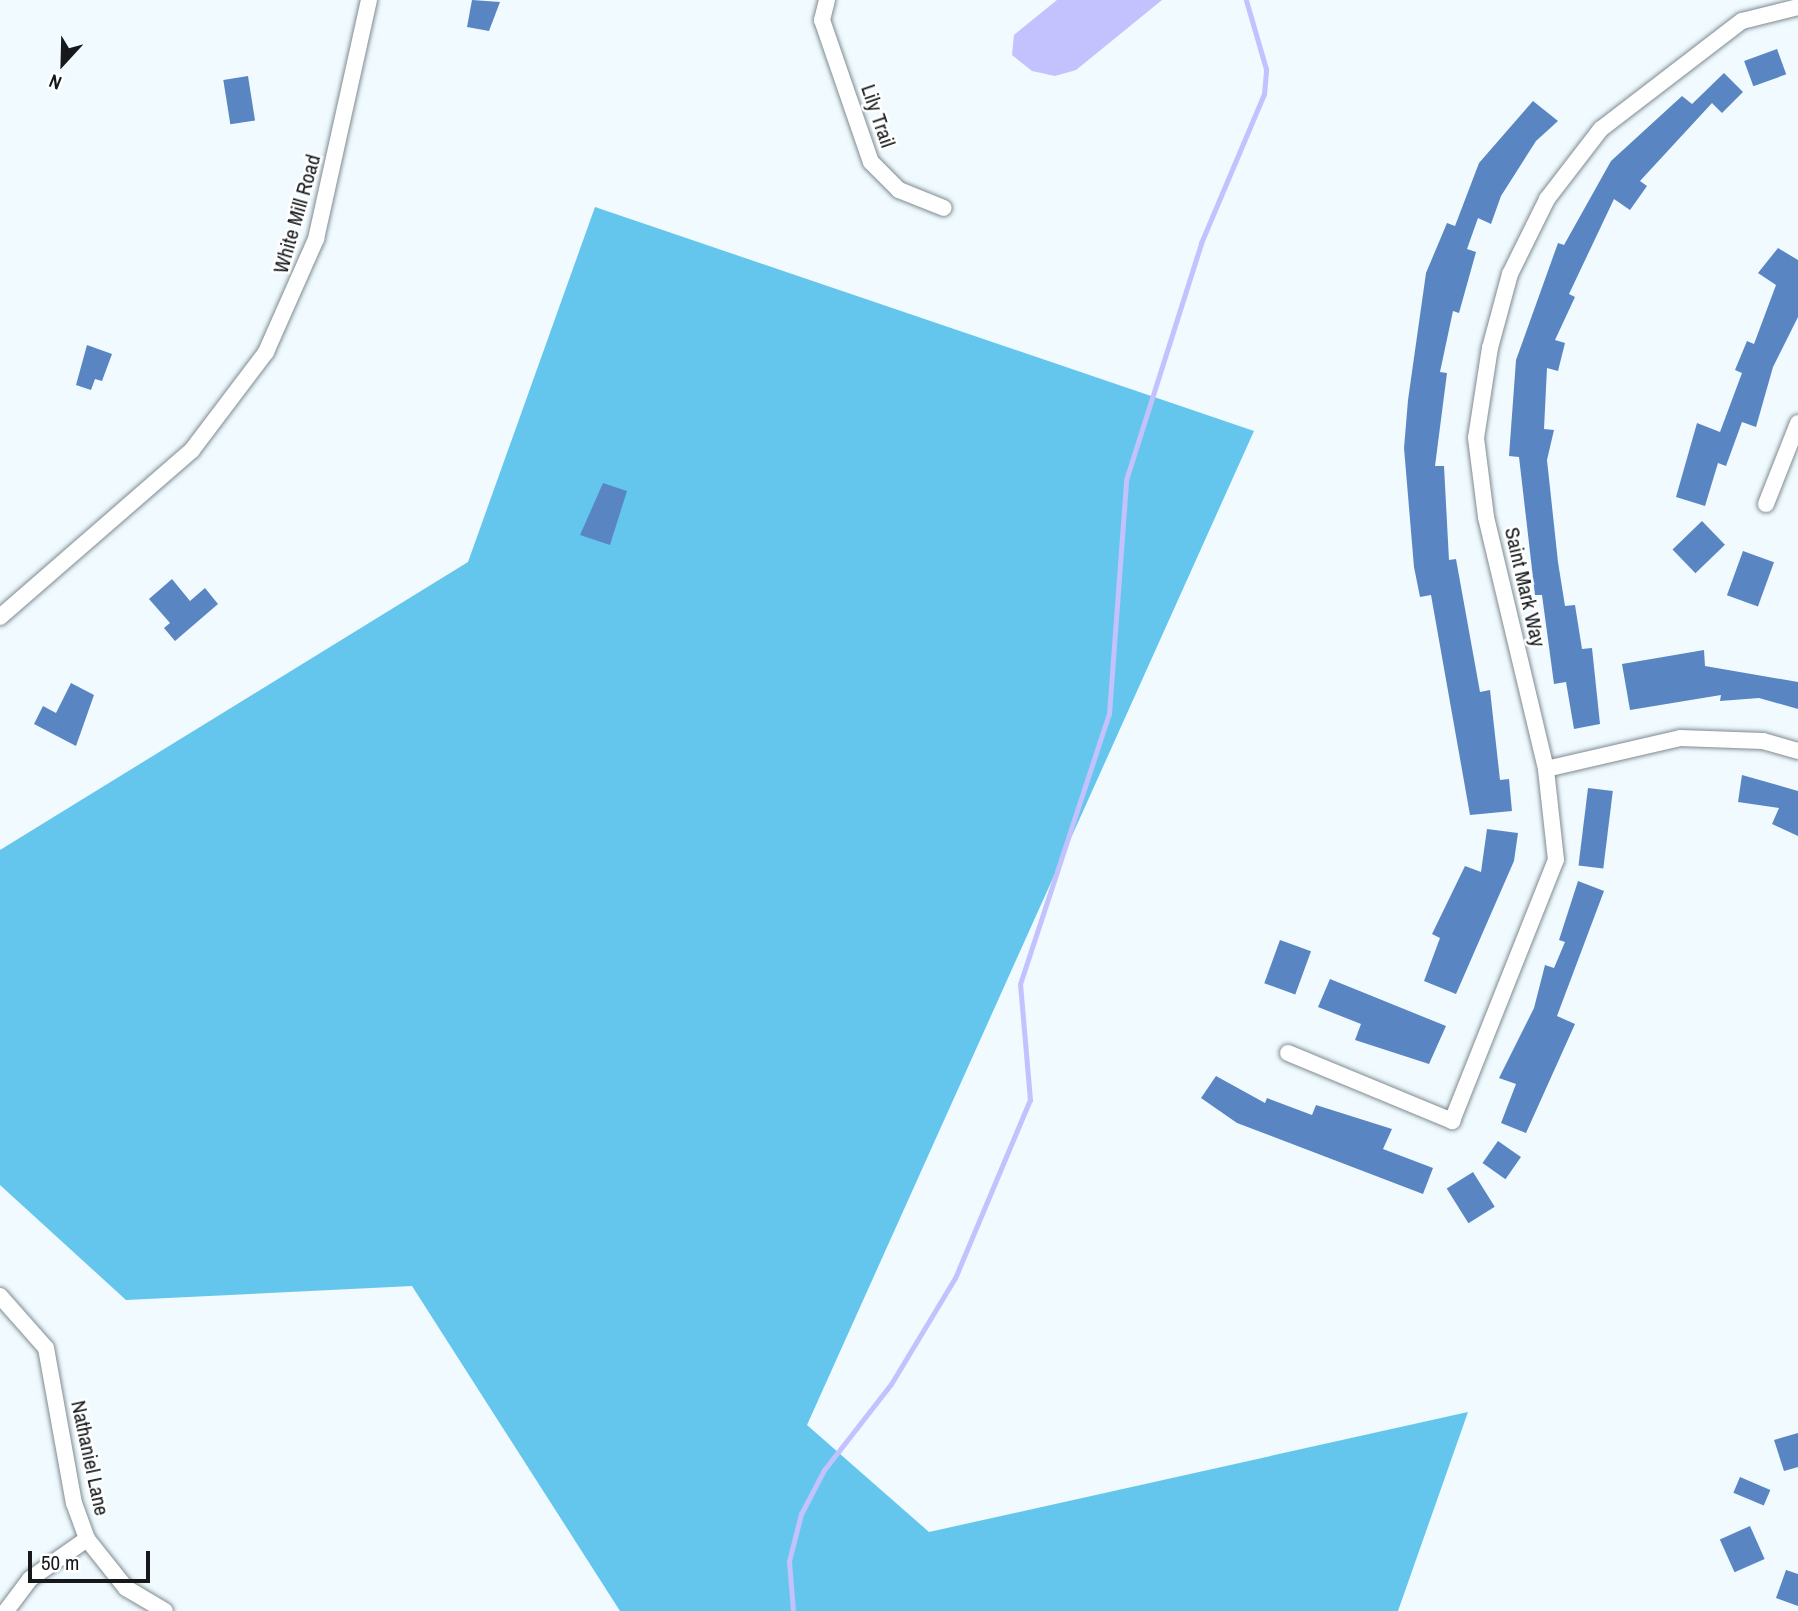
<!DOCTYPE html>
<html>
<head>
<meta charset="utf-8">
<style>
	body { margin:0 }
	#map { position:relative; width:1798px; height:1611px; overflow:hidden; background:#f0faff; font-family:"Archivo Narrow",sans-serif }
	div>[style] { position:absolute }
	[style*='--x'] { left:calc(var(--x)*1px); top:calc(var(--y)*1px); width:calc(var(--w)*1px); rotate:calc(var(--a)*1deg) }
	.forest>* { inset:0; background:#65c6ed }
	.water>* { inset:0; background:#c3c1fe }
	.stream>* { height:5px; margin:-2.5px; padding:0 2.5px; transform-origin:2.5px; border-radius:2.5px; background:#c3c1fe }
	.building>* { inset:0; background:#5986c3; transform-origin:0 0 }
	.roads { filter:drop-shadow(0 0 2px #7f8b90) drop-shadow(0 0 2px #7f8b90) }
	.street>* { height:16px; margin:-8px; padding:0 8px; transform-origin:8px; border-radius:8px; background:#fff }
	span { translate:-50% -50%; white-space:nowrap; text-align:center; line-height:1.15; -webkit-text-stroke:5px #fff; paint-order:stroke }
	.street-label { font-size:21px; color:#15191b }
	.north { position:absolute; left:28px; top:28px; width:70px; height:70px; -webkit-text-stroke:5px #fff; paint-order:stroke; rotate:202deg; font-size:19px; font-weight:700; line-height:28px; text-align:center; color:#15191b }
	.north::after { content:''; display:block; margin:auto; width:24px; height:32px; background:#15191b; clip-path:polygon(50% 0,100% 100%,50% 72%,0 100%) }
	.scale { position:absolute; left:28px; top:1551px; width:122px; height:32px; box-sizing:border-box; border:4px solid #15191b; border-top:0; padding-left:9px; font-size:21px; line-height:24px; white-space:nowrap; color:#15191b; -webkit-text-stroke:5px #fff; paint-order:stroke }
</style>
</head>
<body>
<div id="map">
	<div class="forest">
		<i style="clip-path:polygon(595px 207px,1254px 431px,807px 1425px,929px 1532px,1468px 1412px,1398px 1611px,620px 1611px,412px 1286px,126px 1300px,0 1185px,0 850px,468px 562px)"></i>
	</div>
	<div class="water">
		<i style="clip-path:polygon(1057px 0,1162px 0,1076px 70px,1055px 76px,1032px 71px,1012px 55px,1014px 35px)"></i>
	</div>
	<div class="stream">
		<i style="--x:793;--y:1611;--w:50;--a:-94.6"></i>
		<i style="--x:789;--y:1561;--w:49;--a:-75.7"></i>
		<i style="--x:801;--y:1514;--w:50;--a:-62.4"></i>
		<i style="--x:824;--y:1470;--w:109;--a:-52.1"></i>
		<i style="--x:891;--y:1384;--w:124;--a:-58.9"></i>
		<i style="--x:955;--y:1278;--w:193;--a:-67.2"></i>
		<i style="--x:1030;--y:1100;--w:116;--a:-94.9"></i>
		<i style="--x:1020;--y:984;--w:284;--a:-71.8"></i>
		<i style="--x:1109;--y:714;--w:235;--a:-85.8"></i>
		<i style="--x:1126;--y:480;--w:249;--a:-72.4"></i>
		<i style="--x:1201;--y:243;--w:162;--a:-67.1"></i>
		<i style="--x:1264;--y:94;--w:25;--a:-85"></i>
		<i style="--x:1266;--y:69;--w:72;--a:-106.2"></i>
	</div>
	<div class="building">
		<i style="clip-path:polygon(472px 0,500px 2px,489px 31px,467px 27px)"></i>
		<i style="left:1777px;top:49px;width:27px;height:35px;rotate:70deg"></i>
		<i style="clip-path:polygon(1724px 73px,1743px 92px,1722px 113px,1712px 103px,1640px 181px,1647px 186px,1630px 210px,1614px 199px,1569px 294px,1575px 297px,1555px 340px,1565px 343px,1558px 371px,1547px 368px,1544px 429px,1554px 430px,1547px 460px,1558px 562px,1565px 606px,1575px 605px,1582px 649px,1592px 648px,1600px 724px,1574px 729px,1566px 682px,1554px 684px,1542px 595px,1535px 595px,1519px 457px,1509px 456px,1516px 360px,1558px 243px,1564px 245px,1611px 161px,1682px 96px,1692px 104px)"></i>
		<i style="left:248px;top:76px;width:45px;height:25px;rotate:81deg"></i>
		<i style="clip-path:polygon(1533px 101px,1558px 121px,1536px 141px,1501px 196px,1491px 224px,1478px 218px,1467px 249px,1476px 252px,1459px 313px,1453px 311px,1440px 372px,1447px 373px,1435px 466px,1444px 466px,1449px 560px,1456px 559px,1480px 692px,1490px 690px,1500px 780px,1509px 779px,1512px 811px,1470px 815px,1431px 595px,1420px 597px,1414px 567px,1404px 448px,1408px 400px,1426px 273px,1447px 223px,1455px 226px,1479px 163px)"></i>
		<i style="clip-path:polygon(1778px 248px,1798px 260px,1798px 317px,1773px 367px,1756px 427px,1742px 422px,1726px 466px,1718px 463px,1705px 506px,1676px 497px,1697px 423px,1720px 432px,1742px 373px,1735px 370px,1747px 341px,1754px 344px,1776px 285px,1758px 273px)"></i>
		<i style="clip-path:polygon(87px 345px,112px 354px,102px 381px,95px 379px,91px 390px,76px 385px)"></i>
		<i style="clip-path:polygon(603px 483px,627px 491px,610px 545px,580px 535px)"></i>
		<i style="left:1702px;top:521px;width:33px;height:41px;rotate:46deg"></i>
		<i style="left:1743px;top:551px;width:33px;height:47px;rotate:20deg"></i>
		<i style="clip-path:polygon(172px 579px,190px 601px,205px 588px,218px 604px,175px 641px,164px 628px,170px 623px,149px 599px)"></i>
		<i style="clip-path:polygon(1704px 650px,1705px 666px,1798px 682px,1798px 709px,1759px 698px,1720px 701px,1721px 695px,1630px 710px,1622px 664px)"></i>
		<i style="clip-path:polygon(71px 683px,94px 695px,76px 746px,34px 724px,43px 706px,56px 713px)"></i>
		<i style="clip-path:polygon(1742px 775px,1798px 791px,1798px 836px,1772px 824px,1779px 808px,1738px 802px)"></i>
		<i style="left:1588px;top:788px;width:25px;height:78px;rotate:7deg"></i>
		<i style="clip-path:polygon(1487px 829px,1518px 833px,1514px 861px,1456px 994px,1424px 981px,1440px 938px,1432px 934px,1465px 866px,1481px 872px)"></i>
		<i style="clip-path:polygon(1578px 881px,1604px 891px,1557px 1016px,1575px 1024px,1526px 1133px,1501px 1123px,1516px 1084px,1499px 1078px,1534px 1008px,1545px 965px,1554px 968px,1565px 942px,1559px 940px)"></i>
		<i style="left:1280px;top:940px;width:33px;height:46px;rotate:20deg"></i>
		<i style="clip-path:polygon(1330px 979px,1446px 1026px,1429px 1064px,1355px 1040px,1361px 1024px,1318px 1007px)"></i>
		<i style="clip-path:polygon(1216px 1076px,1265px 1103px,1267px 1098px,1312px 1115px,1316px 1105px,1392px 1129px,1383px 1149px,1433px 1168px,1423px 1194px,1237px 1123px,1201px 1098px)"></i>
		<i style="left:1498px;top:1141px;width:28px;height:27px;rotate:35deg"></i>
		<i style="left:1473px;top:1172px;width:41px;height:31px;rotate:58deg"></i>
		<i style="clip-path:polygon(1798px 1433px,1798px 1467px,1784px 1471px,1774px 1440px)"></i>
		<i style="left:1740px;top:1477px;width:33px;height:17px;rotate:23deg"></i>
		<i style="left:1750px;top:1526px;width:36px;height:33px;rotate:66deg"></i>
		<i style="clip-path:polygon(1786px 1570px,1798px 1574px,1798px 1606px,1776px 1598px)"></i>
	</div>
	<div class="roads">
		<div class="street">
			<i style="--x:827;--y:0;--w:21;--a:104"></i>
			<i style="--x:822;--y:20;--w:150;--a:71"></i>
			<i style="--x:871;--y:162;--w:40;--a:45"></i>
			<i style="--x:899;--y:190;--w:48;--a:21.8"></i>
			<i style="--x:1766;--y:504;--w:87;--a:-68.4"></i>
			<i style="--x:0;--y:617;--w:254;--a:-41"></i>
			<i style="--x:192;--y:450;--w:123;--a:-52.9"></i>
			<i style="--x:266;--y:352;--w:124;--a:-66.1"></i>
			<i style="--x:316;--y:239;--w:245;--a:-77.5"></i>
			<i style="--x:1546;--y:769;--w:138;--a:-13"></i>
			<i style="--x:1680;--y:738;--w:83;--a:2.1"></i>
			<i style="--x:1763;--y:741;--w:36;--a:16"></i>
			<i style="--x:1288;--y:1053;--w:178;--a:22.5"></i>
			<i style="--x:1452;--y:1121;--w:281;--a:-68.3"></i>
			<i style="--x:1556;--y:860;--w:92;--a:-96.3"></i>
			<i style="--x:1546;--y:769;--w:259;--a:-103.4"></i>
			<i style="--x:1486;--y:517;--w:80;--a:-97.2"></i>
			<i style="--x:1476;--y:438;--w:91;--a:-81.2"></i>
			<i style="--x:1490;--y:348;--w:77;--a:-74.9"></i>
			<i style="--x:1510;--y:274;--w:84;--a:-63.7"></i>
			<i style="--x:1547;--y:199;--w:88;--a:-52.4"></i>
			<i style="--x:1601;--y:129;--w:178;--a:-37.5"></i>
			<i style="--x:1742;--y:21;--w:58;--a:-14"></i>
			<i style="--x:0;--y:1296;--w:69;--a:48.5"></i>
			<i style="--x:46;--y:1348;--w:158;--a:79.8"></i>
			<i style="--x:74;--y:1503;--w:38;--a:70"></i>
			<i style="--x:87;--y:1539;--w:63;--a:51.5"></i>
			<i style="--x:126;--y:1588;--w:45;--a:30.5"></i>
			<i style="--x:6;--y:1611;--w:40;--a:-53"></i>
			<i style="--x:30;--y:1579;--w:70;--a:-35.1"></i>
		</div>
	</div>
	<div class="street-label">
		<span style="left:878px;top:116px;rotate:71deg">Lily Trail</span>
		<span style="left:297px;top:214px;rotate:-74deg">White Mill Road</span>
		<span style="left:1525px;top:587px;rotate:77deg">Saint Mark Way</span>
		<span style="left:90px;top:1458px;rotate:78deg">Nathaniel Lane</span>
	</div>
	<div class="north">N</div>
	<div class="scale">50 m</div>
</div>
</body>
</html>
